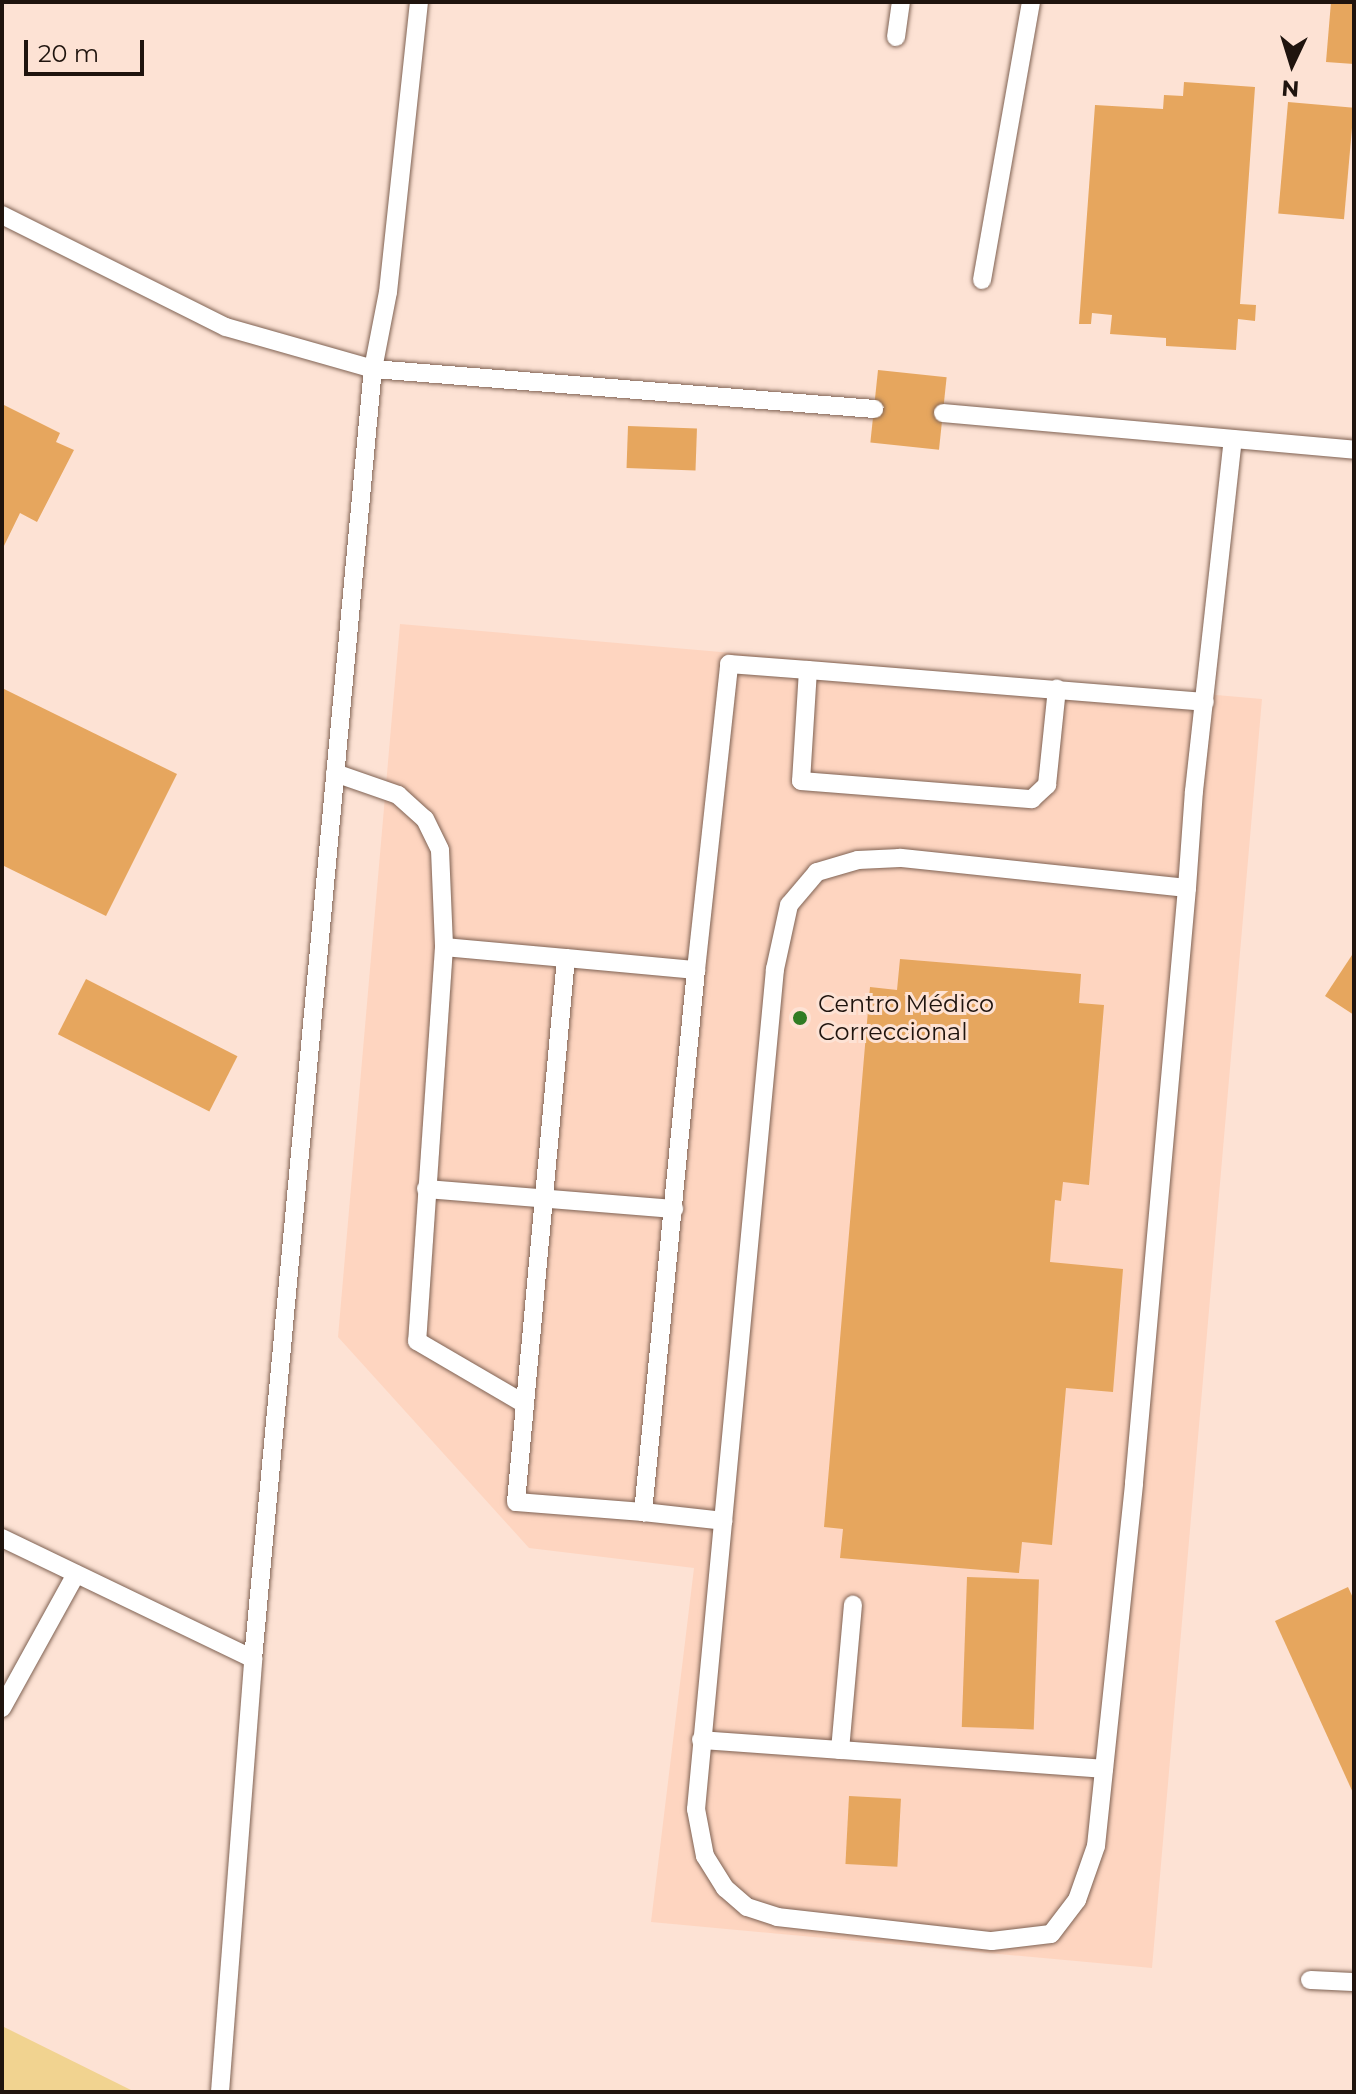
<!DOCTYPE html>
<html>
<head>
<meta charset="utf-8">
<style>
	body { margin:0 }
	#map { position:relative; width:1356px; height:2094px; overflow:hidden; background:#fde2d4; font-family:Montserrat,sans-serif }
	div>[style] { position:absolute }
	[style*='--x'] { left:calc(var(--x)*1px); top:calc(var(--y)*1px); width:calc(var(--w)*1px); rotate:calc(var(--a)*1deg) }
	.built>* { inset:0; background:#fed5c0 }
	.green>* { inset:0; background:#f1d390 }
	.building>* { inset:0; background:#e6a65e; transform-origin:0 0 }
	.roads { filter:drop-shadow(0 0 2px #7f6253) drop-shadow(0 0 2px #7f6253) }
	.lane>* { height:18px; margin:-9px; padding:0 9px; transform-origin:9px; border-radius:9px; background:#fff }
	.dots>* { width:22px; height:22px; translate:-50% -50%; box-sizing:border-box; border:4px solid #fde2d4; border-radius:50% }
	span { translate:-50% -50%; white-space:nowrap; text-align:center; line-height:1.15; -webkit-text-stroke:6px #fde2d4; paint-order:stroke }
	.poi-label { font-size:24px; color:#1f140e }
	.left { translate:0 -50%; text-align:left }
	.frame { position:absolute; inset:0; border:4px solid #1f140e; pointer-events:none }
	.north { position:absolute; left:1252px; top:24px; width:80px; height:80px; -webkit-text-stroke:6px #fde2d4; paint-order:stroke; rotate:184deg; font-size:22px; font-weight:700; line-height:32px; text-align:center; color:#1f140e }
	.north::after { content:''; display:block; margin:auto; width:28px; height:36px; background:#1f140e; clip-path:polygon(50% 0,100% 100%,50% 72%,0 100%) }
	.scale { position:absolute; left:24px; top:40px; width:120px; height:36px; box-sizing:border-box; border:4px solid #1f140e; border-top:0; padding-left:10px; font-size:24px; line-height:28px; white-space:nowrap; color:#1f140e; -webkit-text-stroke:6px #fde2d4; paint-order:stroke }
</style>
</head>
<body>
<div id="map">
	<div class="built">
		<i style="clip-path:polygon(400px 624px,1262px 699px,1152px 1968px,651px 1922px,694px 1568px,529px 1548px,338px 1337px)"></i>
	</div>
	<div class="green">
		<i style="clip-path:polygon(2px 2026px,135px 2092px,2px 2092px)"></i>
	</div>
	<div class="building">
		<i style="clip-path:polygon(1331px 2px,1354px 2px,1354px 64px,1326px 62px)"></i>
		<i style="clip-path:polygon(1184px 82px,1255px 87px,1240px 304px,1256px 305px,1255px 321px,1238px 319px,1236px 350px,1166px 346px,1166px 338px,1110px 334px,1112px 315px,1092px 313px,1091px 324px,1079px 324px,1095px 105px,1163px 109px,1164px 95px,1183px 96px)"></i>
		<i style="left:1288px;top:102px;width:66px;height:112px;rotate:5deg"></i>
		<i style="left:878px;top:370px;width:69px;height:73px;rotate:6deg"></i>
		<i style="clip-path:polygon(2px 404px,60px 433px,56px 442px,74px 450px,37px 522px,20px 513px,2px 550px)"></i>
		<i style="left:628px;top:426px;width:69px;height:42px;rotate:2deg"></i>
		<i style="clip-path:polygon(2px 688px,177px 774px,106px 916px,2px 865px)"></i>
		<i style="clip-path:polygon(1354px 952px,1354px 1015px,1325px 996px)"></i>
		<i style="clip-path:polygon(900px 959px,1081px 974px,1079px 1003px,1104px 1005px,1089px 1185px,1063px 1182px,1061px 1201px,1055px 1200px,1050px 1262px,1123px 1269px,1113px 1392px,1066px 1388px,1052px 1545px,1022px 1542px,1019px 1573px,840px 1558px,843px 1529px,824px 1527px,870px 987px,897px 990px)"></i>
		<i style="left:86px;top:979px;width:170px;height:62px;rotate:27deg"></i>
		<i style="left:967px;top:1577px;width:72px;height:150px;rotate:2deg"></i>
		<i style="clip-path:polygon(1348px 1587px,1354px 1600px,1354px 1795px,1275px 1621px)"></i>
		<i style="left:849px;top:1796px;width:52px;height:68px;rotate:3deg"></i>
	</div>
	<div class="roads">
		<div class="lane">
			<i style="--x:896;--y:37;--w:35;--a:-82"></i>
			<i style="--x:2;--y:215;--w:250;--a:26.6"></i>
			<i style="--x:226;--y:327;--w:153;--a:15.9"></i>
			<i style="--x:373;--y:369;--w:503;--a:4.56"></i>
			<i style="--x:982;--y:280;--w:282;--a:-80"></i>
			<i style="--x:943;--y:413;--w:413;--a:5.1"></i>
			<i style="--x:808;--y:670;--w:398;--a:4.6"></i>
			<i style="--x:335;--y:773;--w:67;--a:19.2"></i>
			<i style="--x:398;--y:795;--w:36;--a:42"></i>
			<i style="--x:425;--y:819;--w:34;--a:64"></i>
			<i style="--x:440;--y:850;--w:97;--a:87.6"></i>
			<i style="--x:444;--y:947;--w:395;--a:93.9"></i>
			<i style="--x:417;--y:1341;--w:125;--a:30.3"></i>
			<i style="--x:1187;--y:888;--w:289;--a:-174"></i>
			<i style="--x:900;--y:858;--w:42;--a:177.3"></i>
			<i style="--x:858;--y:860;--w:43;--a:163.7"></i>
			<i style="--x:817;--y:872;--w:43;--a:130.3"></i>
			<i style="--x:789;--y:905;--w:66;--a:102.3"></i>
			<i style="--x:775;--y:969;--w:844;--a:95.37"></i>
			<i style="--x:696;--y:1809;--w:48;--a:79.2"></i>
			<i style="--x:705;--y:1856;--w:38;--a:58"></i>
			<i style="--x:725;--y:1888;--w:29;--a:41"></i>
			<i style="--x:747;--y:1907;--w:32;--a:18"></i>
			<i style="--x:777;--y:1917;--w:216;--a:6.4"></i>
			<i style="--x:992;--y:1941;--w:59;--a:-6.8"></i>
			<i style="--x:1051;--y:1934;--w:43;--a:-52.6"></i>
			<i style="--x:1077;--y:1900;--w:57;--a:-70.6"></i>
			<i style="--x:1096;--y:1846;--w:365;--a:-84"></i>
			<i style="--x:1134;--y:1483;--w:597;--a:-84.91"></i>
			<i style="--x:1187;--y:888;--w:97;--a:-85.9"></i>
			<i style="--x:1194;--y:791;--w:354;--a:-83.7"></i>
			<i style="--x:444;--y:947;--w:122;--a:5.2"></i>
			<i style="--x:566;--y:958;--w:131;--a:5.3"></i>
			<i style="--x:696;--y:970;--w:545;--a:95.58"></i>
			<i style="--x:643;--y:1512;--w:127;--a:-175.5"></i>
			<i style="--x:516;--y:1502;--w:546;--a:-84.75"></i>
			<i style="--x:696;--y:970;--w:308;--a:-83.8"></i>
			<i style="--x:729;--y:664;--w:79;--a:4.3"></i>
			<i style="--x:808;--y:670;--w:111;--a:93.6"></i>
			<i style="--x:801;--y:781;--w:232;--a:4.5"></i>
			<i style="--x:1032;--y:799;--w:21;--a:-43"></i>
			<i style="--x:1047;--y:785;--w:97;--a:-84.1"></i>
			<i style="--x:426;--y:1189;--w:249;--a:4.6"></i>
			<i style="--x:643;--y:1512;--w:81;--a:6.3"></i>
			<i style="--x:2;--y:1538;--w:279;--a:25.7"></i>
			<i style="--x:2;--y:1708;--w:153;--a:-61.1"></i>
			<i style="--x:701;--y:1740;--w:404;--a:4.1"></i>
			<i style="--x:840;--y:1750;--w:146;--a:-84.9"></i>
			<i style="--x:1310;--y:1980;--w:44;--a:2.6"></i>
			<i style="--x:220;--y:2092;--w:434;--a:-85.6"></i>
			<i style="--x:253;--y:1659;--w:1296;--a:-84.69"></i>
			<i style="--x:373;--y:369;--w:78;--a:-79"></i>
			<i style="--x:388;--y:292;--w:292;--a:-83.9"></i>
		</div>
	</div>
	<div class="dots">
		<i style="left:800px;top:1018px;background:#307c24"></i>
	</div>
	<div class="poi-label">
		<span class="left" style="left:818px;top:1018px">Centro Médico<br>Correccional</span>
	</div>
	<div class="frame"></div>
	<div class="north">N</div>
	<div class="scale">20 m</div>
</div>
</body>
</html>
